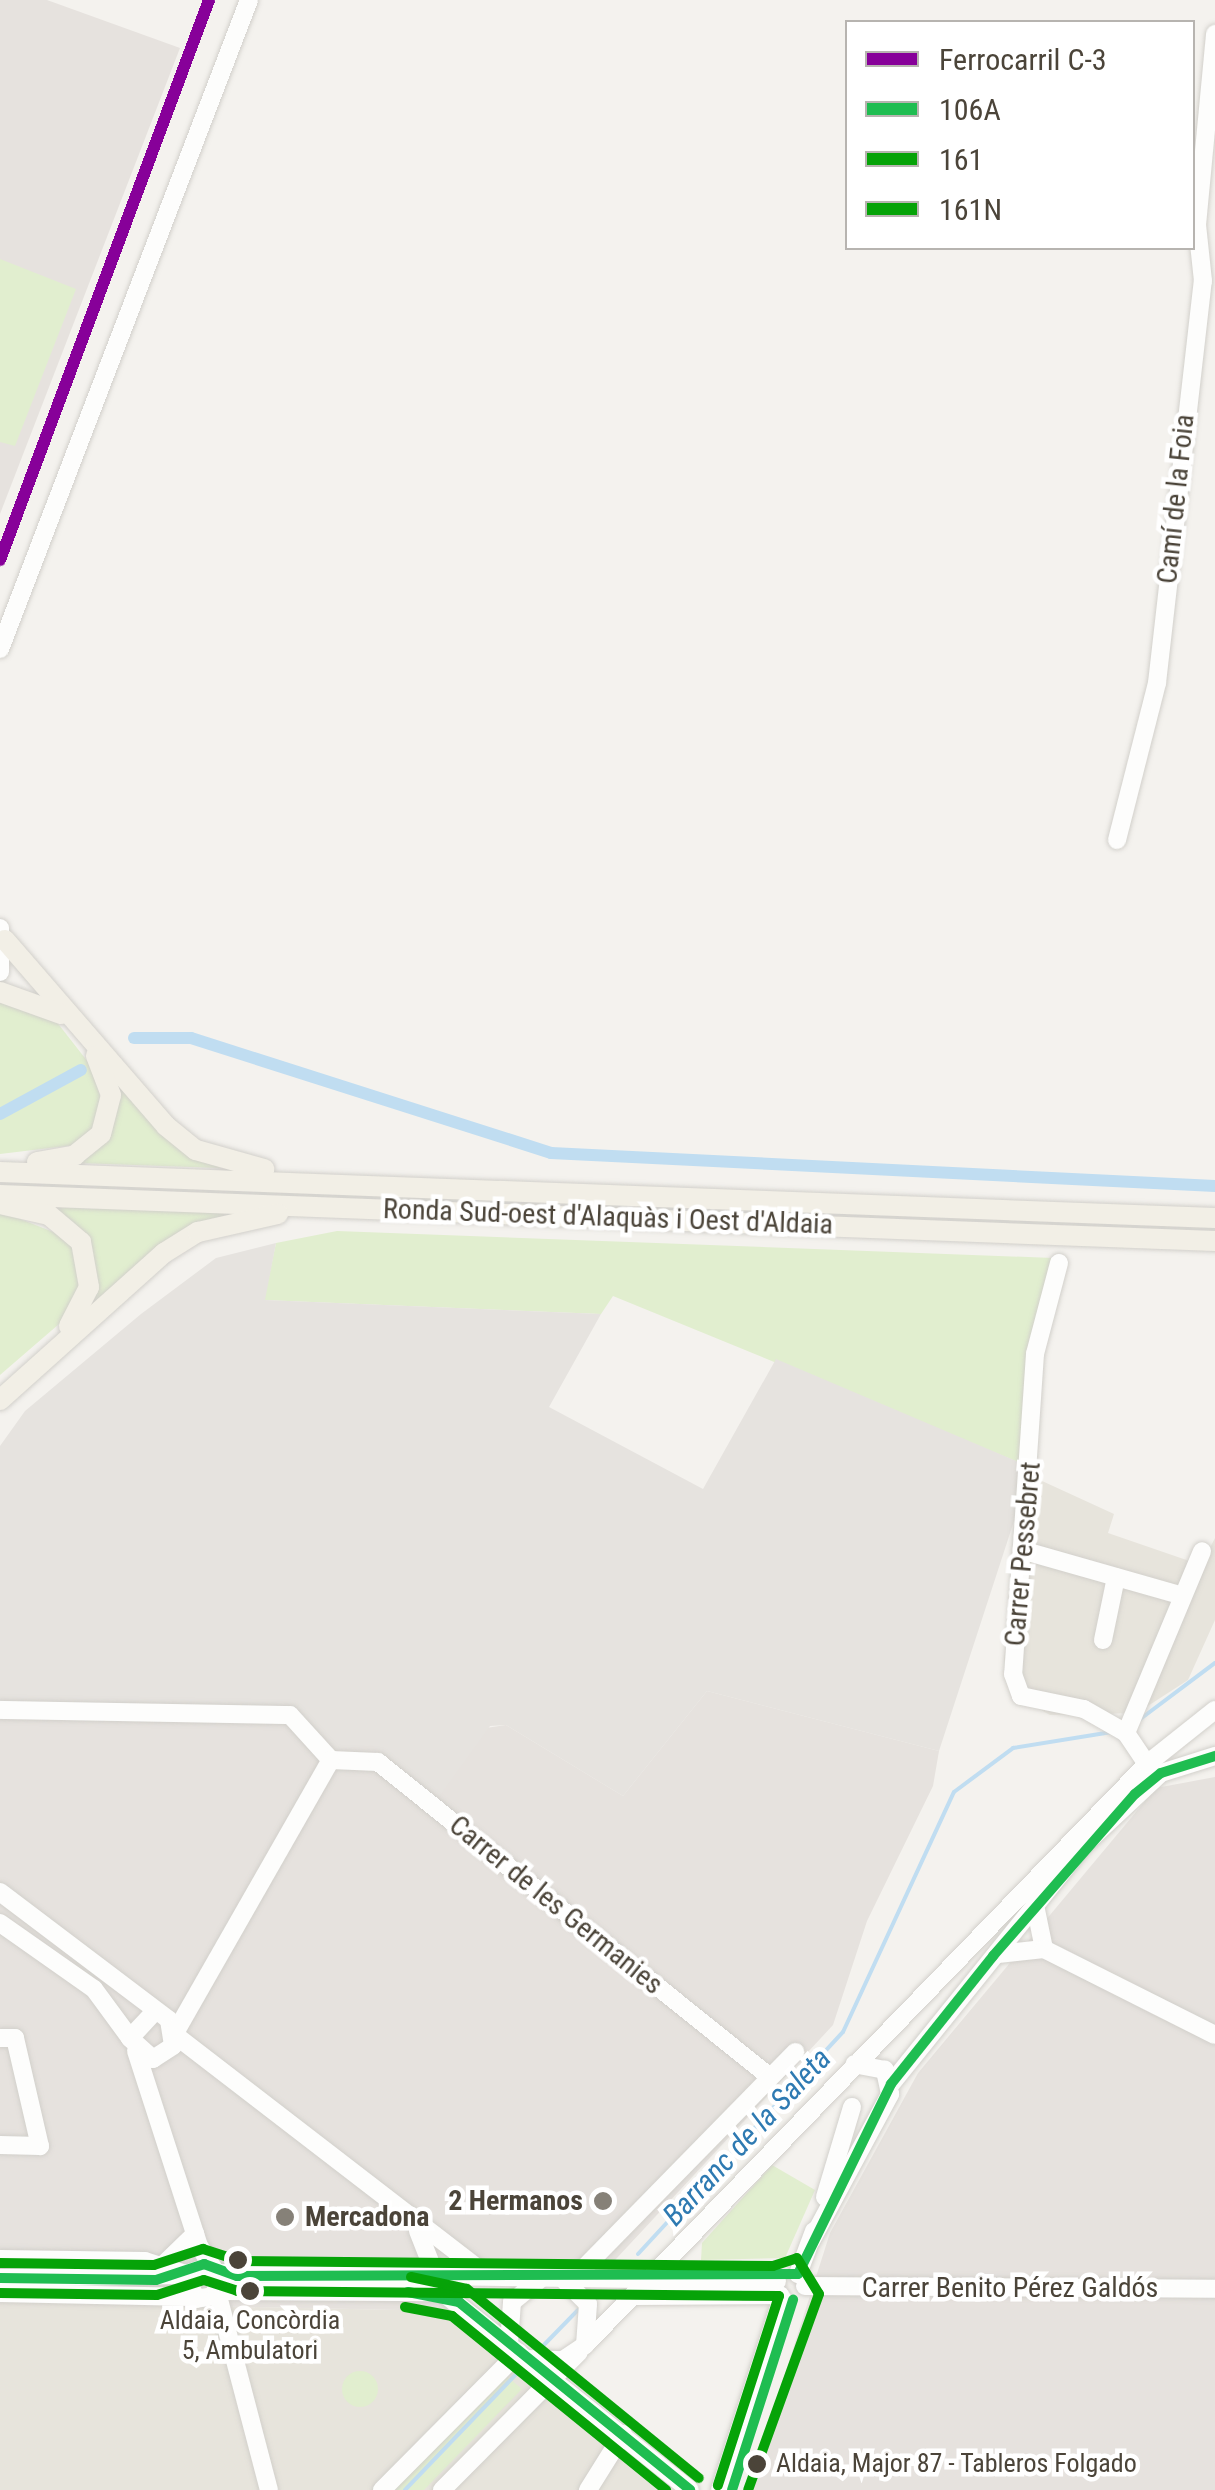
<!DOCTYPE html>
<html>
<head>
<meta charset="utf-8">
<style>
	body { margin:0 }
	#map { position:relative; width:1215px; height:2490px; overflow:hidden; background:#f4f2ee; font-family:"Roboto Condensed",sans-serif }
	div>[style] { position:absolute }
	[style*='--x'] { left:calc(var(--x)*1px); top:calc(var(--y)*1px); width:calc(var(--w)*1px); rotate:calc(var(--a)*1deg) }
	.residential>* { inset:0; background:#e7e4dc }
	.industrial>* { inset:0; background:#e6e2de }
	.green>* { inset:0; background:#e1eecf }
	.round { border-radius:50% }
	.parking>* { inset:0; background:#e6e3df }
	.stream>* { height:4px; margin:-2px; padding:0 2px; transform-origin:2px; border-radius:2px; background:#c0ddf1 }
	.canal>* { height:12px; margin:-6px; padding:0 6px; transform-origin:6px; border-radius:6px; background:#c0ddf1 }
	.roads { filter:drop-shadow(0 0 2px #d2d0cb) drop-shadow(0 0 2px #d2d0cb) }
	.minor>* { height:18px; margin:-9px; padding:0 9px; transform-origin:9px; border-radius:9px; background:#fdfdfc }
	.major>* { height:20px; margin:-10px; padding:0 10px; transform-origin:10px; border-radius:10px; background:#f2efe6 }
	.bus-1>* { height:10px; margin:-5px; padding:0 5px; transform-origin:5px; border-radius:5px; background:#1fbd51 }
	.bus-2>* { height:10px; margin:-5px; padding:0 5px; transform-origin:5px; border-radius:5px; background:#06a308 }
	.bus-3>* { height:10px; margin:-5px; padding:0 5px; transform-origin:5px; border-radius:5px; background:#06a308 }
	.rail-1>* { height:12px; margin:-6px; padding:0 6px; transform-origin:6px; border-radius:6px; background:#870099 }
	.dots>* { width:28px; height:28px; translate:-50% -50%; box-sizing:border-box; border:5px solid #fff; border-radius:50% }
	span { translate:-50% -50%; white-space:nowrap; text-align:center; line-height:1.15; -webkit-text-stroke:9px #fff; paint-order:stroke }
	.bus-label { font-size:26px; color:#4b4439 }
	.left { translate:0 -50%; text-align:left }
	.street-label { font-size:28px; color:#4b4439 }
	.poi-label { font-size:28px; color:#4b4439; font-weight:700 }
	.right { translate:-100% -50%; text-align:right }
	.water-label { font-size:30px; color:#2e7ab2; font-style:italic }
	.legend { position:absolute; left:845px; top:20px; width:350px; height:230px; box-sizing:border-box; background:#fff; border:2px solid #b7b4b0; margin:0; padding:12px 18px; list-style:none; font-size:30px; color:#4b4439 }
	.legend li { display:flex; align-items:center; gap:20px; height:50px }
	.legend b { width:50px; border:2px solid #b7b4b0 }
</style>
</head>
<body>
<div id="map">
	<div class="residential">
		<i style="clip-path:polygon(1029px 1475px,1114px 1514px,1108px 1533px,1201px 1565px,1215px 1538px,1215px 1620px,1188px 1680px,1137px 1713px,1050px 1715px,1014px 1695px,1004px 1659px)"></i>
		<i style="clip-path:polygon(0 2302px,448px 2311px,660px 2490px,0 2490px)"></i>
	</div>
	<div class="industrial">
		<i style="clip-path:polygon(0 0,47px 0,180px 48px,0 514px)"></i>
		<i style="clip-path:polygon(707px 1691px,939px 1751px,933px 1786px,867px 1921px,833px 2025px,604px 2272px,448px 2271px,448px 2311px,0 2302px,0 1701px,293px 1708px,372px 1745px,506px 1725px,623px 1796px)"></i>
		<i style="clip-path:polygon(1215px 1777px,1215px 2490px,748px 2490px,830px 2233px,918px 2073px,1156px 1788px)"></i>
	</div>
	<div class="green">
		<i style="clip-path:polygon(0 259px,76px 289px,15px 446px,0 442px)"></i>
		<i style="clip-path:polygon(0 998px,56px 1021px,95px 1071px,103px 1111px,83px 1144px,0 1154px)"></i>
		<i style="clip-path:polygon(113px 1079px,220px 1166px,219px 1168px,78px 1163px)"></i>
		<i style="clip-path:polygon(46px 1207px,227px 1213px,88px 1313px,92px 1249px,74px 1223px)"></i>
		<i style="clip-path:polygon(0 1211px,71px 1239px,84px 1272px,66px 1318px,0 1375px)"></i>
		<i style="clip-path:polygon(337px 1231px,1053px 1258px,1023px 1464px,613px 1296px,601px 1314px,264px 1300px,276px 1243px)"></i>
		<i style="clip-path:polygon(772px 2165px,815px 2190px,785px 2258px,701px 2260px,702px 2243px)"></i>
		<i class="round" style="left:342px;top:2371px;width:36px;height:36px"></i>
		<i style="clip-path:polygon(504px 2374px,522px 2389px,424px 2490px,389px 2490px)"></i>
	</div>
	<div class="parking">
		<i style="clip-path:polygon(276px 1243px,265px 1300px,601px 1314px,549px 1407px,703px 1489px,776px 1359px,1023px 1464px,1029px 1475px,939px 1751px,707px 1691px,623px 1796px,506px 1725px,490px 1726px,438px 1798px,372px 1745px,336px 1749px,293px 1708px,0 1701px,0 1446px,25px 1411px,141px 1314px,216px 1258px)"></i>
	</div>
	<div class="stream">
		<i style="--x:1139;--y:1720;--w:95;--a:-36.9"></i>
		<i style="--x:638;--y:2254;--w:302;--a:-47.3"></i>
		<i style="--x:843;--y:2032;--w:264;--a:-65.2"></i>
		<i style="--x:954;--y:1792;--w:74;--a:-36.7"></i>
		<i style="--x:1013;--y:1748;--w:100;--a:-9.2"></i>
		<i style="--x:538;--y:2351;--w:57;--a:-45.7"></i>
		<i style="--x:405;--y:2490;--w:166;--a:-46.2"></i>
	</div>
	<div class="canal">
		<i style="--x:134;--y:1038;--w:57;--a:0"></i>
		<i style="--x:191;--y:1038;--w:378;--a:17.7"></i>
		<i style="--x:551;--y:1153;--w:665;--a:2.85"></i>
		<i style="--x:0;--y:1114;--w:92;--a:-28.5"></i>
	</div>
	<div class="roads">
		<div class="minor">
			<i style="--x:0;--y:649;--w:695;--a:-69.01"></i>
			<i style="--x:1117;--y:840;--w:162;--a:-75.7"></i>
			<i style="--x:1157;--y:683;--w:405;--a:-83.5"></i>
			<i style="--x:1203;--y:281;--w:56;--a:-96.1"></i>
			<i style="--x:1197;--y:225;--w:192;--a:-84.6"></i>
			<i style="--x:0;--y:928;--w:44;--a:90"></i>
			<i style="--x:1059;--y:1263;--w:94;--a:104.8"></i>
			<i style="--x:1035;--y:1354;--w:321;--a:93.9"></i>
			<i style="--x:1013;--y:1674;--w:23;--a:70"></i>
			<i style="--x:1021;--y:1696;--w:64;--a:11.7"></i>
			<i style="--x:1084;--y:1709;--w:48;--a:29.7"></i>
			<i style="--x:1126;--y:1733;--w:37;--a:56"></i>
			<i style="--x:1025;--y:1551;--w:164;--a:15.9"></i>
			<i style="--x:1103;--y:1640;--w:64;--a:-78.3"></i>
			<i style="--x:0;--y:1710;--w:290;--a:1"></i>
			<i style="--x:290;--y:1715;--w:61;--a:47.7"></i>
			<i style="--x:1126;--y:1733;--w:197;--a:-67.3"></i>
			<i style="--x:331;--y:1760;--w:47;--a:2.4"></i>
			<i style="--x:378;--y:1762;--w:503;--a:38.78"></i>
			<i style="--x:0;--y:1892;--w:212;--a:37.1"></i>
			<i style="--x:169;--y:2020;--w:26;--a:81"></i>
			<i style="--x:173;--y:2046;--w:24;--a:147"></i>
			<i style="--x:153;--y:2059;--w:31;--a:-138"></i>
			<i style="--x:130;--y:2038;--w:33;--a:-47"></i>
			<i style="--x:1035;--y:1905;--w:45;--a:78.4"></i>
			<i style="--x:0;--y:1923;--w:115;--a:35.1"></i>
			<i style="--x:94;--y:1989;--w:61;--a:53.7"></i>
			<i style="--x:998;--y:1954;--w:46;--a:-6.2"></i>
			<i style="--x:1044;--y:1949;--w:191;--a:26.7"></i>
			<i style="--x:175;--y:2033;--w:314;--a:-60.3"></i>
			<i style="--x:175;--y:2035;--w:391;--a:37.6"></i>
			<i style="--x:0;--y:2038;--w:15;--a:0"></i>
			<i style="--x:15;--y:2038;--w:111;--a:77"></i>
			<i style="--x:40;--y:2146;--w:40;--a:-178.6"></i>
			<i style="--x:136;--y:2051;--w:205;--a:72.1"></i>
			<i style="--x:199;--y:2246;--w:37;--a:57"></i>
			<i style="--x:219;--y:2277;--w:20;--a:105"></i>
			<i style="--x:214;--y:2296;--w:18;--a:171"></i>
			<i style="--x:196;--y:2299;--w:27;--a:-112"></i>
			<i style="--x:186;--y:2274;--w:24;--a:-19"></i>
			<i style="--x:891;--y:2084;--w:307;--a:-51.1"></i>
			<i style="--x:1084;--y:1845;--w:105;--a:-43.1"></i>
			<i style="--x:1161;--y:1773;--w:57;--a:-17.5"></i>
			<i style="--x:825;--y:2197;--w:94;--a:-73.3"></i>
			<i style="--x:418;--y:2231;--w:66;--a:68.5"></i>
			<i style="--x:442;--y:2292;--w:317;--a:38.6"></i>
			<i style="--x:811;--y:2241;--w:167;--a:-61.7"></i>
			<i style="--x:890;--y:2094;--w:25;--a:-102"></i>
			<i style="--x:885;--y:2070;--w:31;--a:-169"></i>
			<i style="--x:0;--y:2259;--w:145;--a:0.8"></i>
			<i style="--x:145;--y:2261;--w:43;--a:17.6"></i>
			<i style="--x:163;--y:2265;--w:45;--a:-44.1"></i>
			<i style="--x:217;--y:2273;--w:560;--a:0.82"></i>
			<i style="--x:798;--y:2274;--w:46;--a:-69.6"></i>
			<i style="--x:575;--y:2277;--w:315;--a:-45.6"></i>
			<i style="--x:0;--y:2278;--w:184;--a:-0.9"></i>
			<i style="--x:805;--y:2286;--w:410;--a:0.4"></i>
			<i style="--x:218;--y:2291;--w:224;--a:0.3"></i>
			<i style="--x:217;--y:2292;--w:205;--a:75.3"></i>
			<i style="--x:0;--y:2293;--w:192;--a:1.2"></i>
			<i style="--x:635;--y:2296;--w:145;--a:-0.4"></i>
			<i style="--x:509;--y:2343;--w:41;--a:-85.8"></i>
			<i style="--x:512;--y:2302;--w:38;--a:-39"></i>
			<i style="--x:585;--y:2345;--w:808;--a:-45.95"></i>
			<i style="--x:1147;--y:1764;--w:87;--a:-38.5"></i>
			<i style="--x:528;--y:2359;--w:35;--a:2"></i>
			<i style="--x:563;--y:2360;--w:27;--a:-34"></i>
			<i style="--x:585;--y:2345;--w:41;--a:-85.8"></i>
			<i style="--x:588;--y:2304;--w:37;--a:-135"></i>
			<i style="--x:382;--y:2490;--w:194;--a:-45.2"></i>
			<i style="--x:442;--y:2490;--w:194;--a:-45.2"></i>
			<i style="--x:588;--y:2490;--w:66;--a:-58"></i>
			<i style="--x:720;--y:2490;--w:202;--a:-72.1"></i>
		</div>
		<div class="major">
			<i style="--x:5;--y:940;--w:246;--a:49.1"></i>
			<i style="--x:166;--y:1126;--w:38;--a:39"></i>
			<i style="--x:196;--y:1150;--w:71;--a:15.6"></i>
			<i style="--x:0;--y:992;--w:65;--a:19.8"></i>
			<i style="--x:37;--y:1162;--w:39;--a:-10"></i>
			<i style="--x:75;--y:1155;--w:33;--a:-39"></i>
			<i style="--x:101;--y:1134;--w:40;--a:-75.6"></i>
			<i style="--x:111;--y:1095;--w:42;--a:-111"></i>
			<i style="--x:0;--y:1172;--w:1216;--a:2.17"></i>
			<i style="--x:0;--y:1195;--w:1216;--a:2.17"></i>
			<i style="--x:0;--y:1204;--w:50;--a:12.7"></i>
			<i style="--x:49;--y:1215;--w:42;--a:40.2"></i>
			<i style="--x:81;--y:1242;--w:46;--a:79.9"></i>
			<i style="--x:89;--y:1287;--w:44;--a:117.1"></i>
			<i style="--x:0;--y:1400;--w:220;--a:-41.9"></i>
			<i style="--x:164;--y:1253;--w:40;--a:-32"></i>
			<i style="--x:198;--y:1232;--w:82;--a:-12.7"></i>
		</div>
	</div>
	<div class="bus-1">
		<i style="--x:798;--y:2274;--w:212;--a:-63.9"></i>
		<i style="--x:891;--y:2084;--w:164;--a:-51.4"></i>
		<i style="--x:993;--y:1956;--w:215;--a:-48.8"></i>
		<i style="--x:1135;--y:1794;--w:33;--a:-39"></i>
		<i style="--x:1161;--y:1773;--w:57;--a:-17.5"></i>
		<i style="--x:0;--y:2278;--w:156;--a:0.7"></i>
		<i style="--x:156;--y:2280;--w:51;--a:-18.4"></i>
		<i style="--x:204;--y:2264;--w:35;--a:20"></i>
		<i style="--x:237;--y:2276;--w:561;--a:-0.2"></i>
		<i style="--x:408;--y:2292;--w:52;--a:11.1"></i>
		<i style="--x:459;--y:2302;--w:298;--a:39.1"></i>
		<i style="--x:732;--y:2490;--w:200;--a:-72.2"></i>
	</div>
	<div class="bus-2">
		<i style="--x:0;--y:2293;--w:157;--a:0.7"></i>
		<i style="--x:157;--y:2295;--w:49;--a:-17.7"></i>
		<i style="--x:204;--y:2280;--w:35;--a:18"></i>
		<i style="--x:237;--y:2291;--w:542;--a:0.53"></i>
		<i style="--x:779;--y:2296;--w:199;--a:107.9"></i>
		<i style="--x:405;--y:2307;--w:48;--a:10.8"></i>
		<i style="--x:452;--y:2316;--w:276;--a:39.1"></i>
	</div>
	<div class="bus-3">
		<i style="--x:0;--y:2263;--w:154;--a:0.7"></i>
		<i style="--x:154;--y:2265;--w:52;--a:-18.1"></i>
		<i style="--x:203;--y:2249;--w:39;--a:18"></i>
		<i style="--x:240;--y:2261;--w:533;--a:0.54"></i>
		<i style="--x:773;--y:2266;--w:25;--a:-18"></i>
		<i style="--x:797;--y:2258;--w:42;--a:58.6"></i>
		<i style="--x:819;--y:2294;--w:208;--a:109.9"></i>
		<i style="--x:411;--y:2277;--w:57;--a:12.1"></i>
		<i style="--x:467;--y:2289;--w:299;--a:39.2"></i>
	</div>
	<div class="rail-1">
		<i style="--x:0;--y:560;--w:598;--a:-69.53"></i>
	</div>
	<div class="dots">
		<i style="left:603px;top:2201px;background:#868178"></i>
		<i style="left:285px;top:2217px;background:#868178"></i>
		<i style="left:238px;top:2260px;background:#4b4439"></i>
		<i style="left:250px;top:2291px;background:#4b4439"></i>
		<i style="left:757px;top:2464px;background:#4b4439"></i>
	</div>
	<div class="bus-label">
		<span style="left:250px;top:2336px">Aldaia, Concòrdia<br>5, Ambulatori</span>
		<span class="left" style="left:776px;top:2464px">Aldaia, Major 87 - Tableros Folgado</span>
	</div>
	<div class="street-label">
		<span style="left:1176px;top:499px;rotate:-84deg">Camí de la Foia</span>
		<span style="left:608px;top:1217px;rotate:2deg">Ronda Sud-oest d'Alaquàs i Oest d'Aldaia</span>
		<span style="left:1023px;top:1554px;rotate:-85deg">Carrer Pessebret</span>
		<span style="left:556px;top:1905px;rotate:39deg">Carrer de les Germanies</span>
		<span style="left:1010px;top:2288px">Carrer Benito Pérez Galdós</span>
	</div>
	<div class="poi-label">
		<span class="right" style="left:583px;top:2201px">2 Hermanos</span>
		<span class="left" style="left:305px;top:2217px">Mercadona</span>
	</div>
	<div class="water-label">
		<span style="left:747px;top:2137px;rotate:-47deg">Barranc de la Saleta</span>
	</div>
	<ul class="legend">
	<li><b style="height:12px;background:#870099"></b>Ferrocarril C-3</li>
	<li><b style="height:12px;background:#1fbd51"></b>106A</li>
	<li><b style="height:12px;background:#06a308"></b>161</li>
	<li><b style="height:12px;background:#06a308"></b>161N</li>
	</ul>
</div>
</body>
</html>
